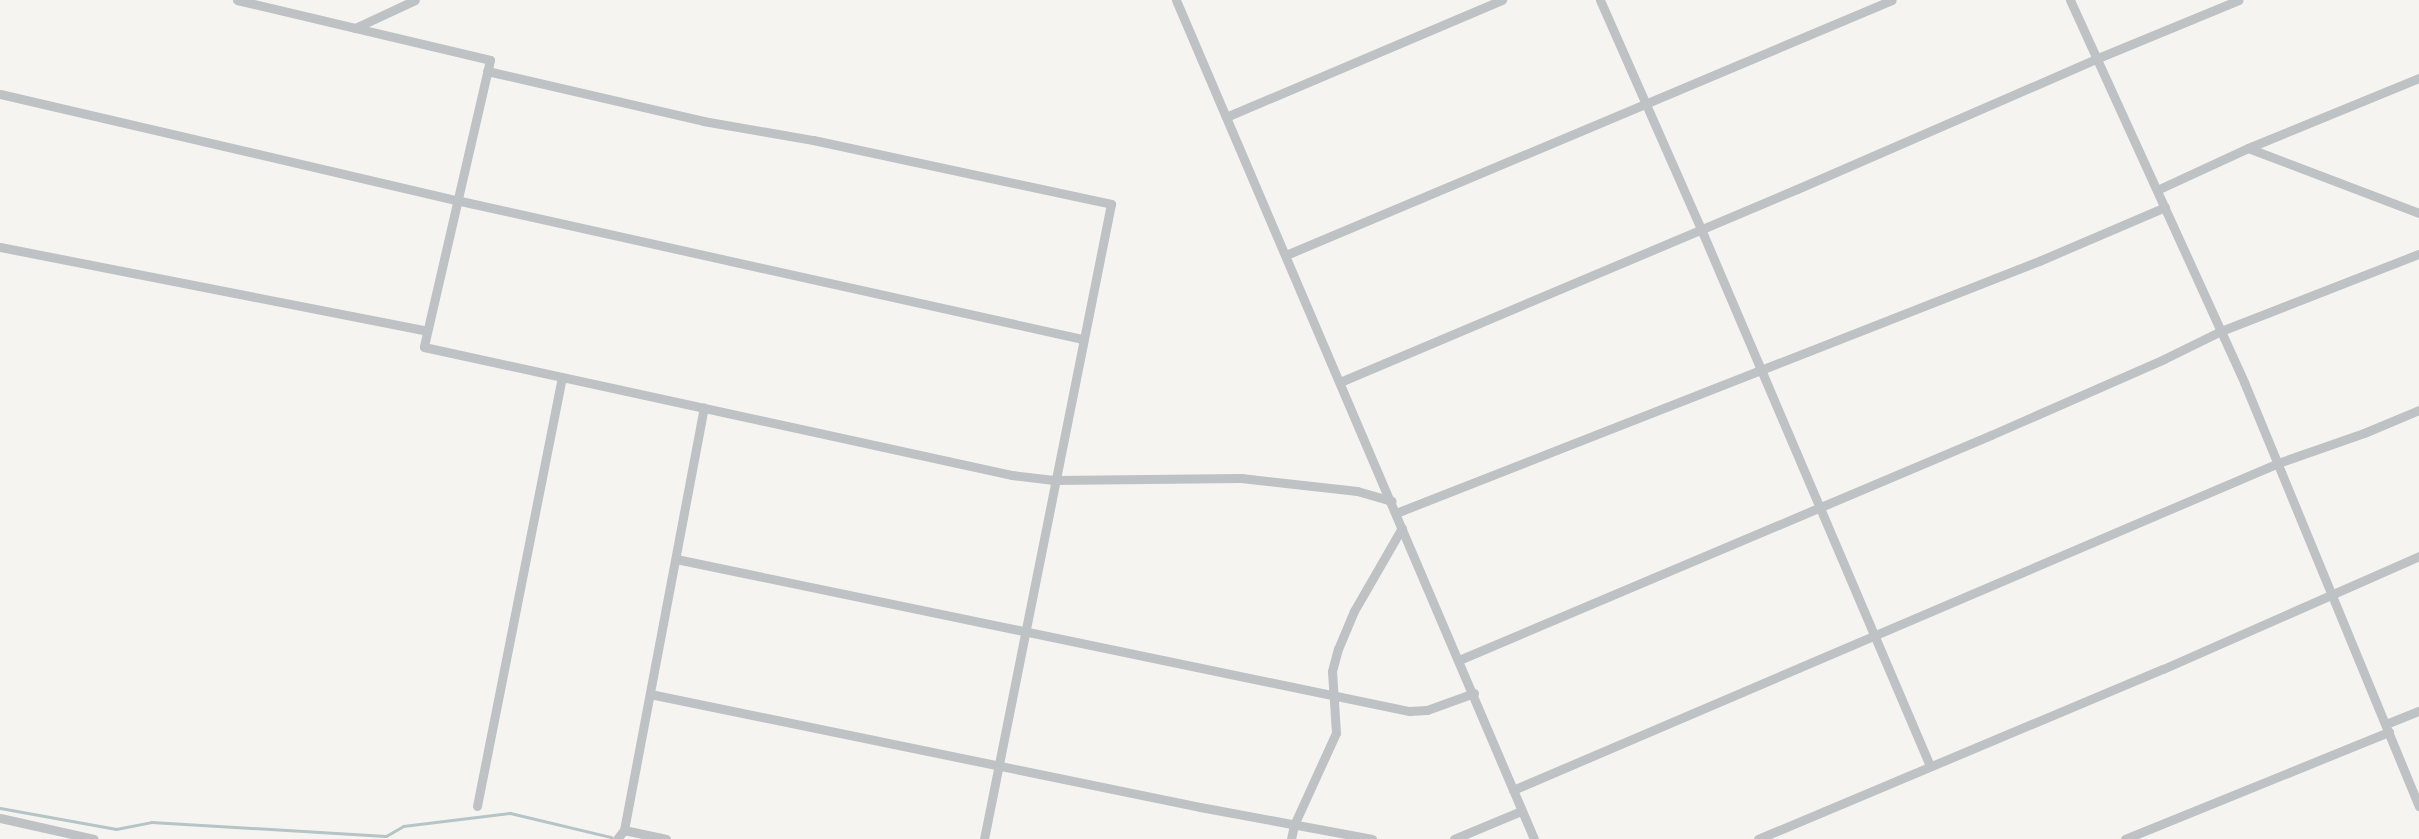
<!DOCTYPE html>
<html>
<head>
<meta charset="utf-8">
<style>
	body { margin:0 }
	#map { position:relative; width:2419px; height:839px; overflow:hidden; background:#f5f4f1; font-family:"DM Sans",sans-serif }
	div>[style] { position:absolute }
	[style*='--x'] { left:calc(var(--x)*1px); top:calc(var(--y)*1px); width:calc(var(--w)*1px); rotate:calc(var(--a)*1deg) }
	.stream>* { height:3px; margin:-1.5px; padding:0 1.5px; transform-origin:1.5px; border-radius:1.5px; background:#b5c4c6 }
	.street>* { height:9px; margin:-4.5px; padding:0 4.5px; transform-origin:4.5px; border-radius:4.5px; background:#bec2c5 }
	span { translate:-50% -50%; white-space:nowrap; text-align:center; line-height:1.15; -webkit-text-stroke:6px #fff; paint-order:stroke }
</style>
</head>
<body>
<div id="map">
	<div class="stream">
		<i style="--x:0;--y:808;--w:118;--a:10.3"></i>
		<i style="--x:116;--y:829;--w:36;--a:-11"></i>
		<i style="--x:151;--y:822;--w:235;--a:3.4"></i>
		<i style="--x:386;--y:836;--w:20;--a:-30"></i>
		<i style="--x:403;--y:826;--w:108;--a:-6.9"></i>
		<i style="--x:510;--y:813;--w:104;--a:13.4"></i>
	</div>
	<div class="street">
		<i style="--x:237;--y:0;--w:260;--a:13.3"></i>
		<i style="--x:490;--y:60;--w:294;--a:103"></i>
		<i style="--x:424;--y:347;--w:602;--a:12.28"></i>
		<i style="--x:1012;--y:475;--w:42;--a:6.8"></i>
		<i style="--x:1054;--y:480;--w:187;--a:-0.6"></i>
		<i style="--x:1241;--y:478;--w:117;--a:6.4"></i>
		<i style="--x:1357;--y:491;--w:36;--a:16"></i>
		<i style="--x:1176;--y:0;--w:912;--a:66.89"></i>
		<i style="--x:1600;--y:0;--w:250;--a:66.2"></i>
		<i style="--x:1701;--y:229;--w:584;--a:66.9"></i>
		<i style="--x:2070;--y:0;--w:420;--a:65.5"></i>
		<i style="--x:2244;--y:382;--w:459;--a:67.6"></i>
		<i style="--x:355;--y:28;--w:66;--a:-25"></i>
		<i style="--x:487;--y:71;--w:222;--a:13"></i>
		<i style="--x:703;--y:121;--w:112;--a:9.8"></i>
		<i style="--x:813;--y:140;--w:305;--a:12.1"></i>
		<i style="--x:1111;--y:204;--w:648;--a:101.31"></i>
		<i style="--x:0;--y:94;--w:468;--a:13.1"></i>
		<i style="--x:456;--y:200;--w:641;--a:12.52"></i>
		<i style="--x:1226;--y:117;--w:300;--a:-23"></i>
		<i style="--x:2248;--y:148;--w:183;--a:20.8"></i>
		<i style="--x:2157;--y:190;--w:100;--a:-24.8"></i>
		<i style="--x:2248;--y:148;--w:185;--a:-22.3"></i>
		<i style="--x:0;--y:247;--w:435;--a:11.1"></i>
		<i style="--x:1286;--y:255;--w:657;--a:-22.82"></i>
		<i style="--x:1340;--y:382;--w:496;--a:-22.9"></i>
		<i style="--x:1797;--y:189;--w:328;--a:-23.5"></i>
		<i style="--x:2098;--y:58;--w:152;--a:-22.4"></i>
		<i style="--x:1396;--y:513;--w:691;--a:-21.4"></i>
		<i style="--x:2039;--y:261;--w:137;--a:-23.2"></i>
		<i style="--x:676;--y:559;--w:749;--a:11.72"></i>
		<i style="--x:1409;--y:711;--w:18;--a:-3"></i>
		<i style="--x:1427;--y:710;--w:50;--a:-19.9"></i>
		<i style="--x:1459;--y:660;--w:578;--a:-22.93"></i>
		<i style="--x:1991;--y:435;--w:189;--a:-23.7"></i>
		<i style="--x:2164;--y:359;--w:64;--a:-26.2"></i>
		<i style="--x:2221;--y:331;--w:212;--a:-21.3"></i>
		<i style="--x:650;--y:694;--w:561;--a:11.61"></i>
		<i style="--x:1200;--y:807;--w:175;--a:10.5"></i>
		<i style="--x:2386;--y:724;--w:35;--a:-22"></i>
		<i style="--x:1513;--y:790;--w:832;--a:-23.14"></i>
		<i style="--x:2278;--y:463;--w:91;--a:-19.2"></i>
		<i style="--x:2364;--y:433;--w:60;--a:-22.7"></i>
		<i style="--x:477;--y:806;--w:437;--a:-78.8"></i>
		<i style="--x:0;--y:818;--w:96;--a:12.6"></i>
		<i style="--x:624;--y:830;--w:43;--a:12.1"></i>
		<i style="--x:617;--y:839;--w:11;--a:-52"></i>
		<i style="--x:624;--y:830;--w:430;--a:-79.3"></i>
		<i style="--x:1291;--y:839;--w:14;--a:-78"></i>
		<i style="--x:1294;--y:825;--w:101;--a:-65.5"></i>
		<i style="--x:1336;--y:733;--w:62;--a:-93.7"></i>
		<i style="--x:1332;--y:671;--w:23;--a:-75"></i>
		<i style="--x:1338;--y:649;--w:41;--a:-67.2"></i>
		<i style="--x:1354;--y:611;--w:96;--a:-60"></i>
		<i style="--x:1454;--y:839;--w:73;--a:-22.7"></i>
		<i style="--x:1758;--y:839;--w:439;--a:-22.8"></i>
		<i style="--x:2163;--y:669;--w:280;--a:-23.8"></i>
		<i style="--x:2125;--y:839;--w:285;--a:-22.1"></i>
	</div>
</div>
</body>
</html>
